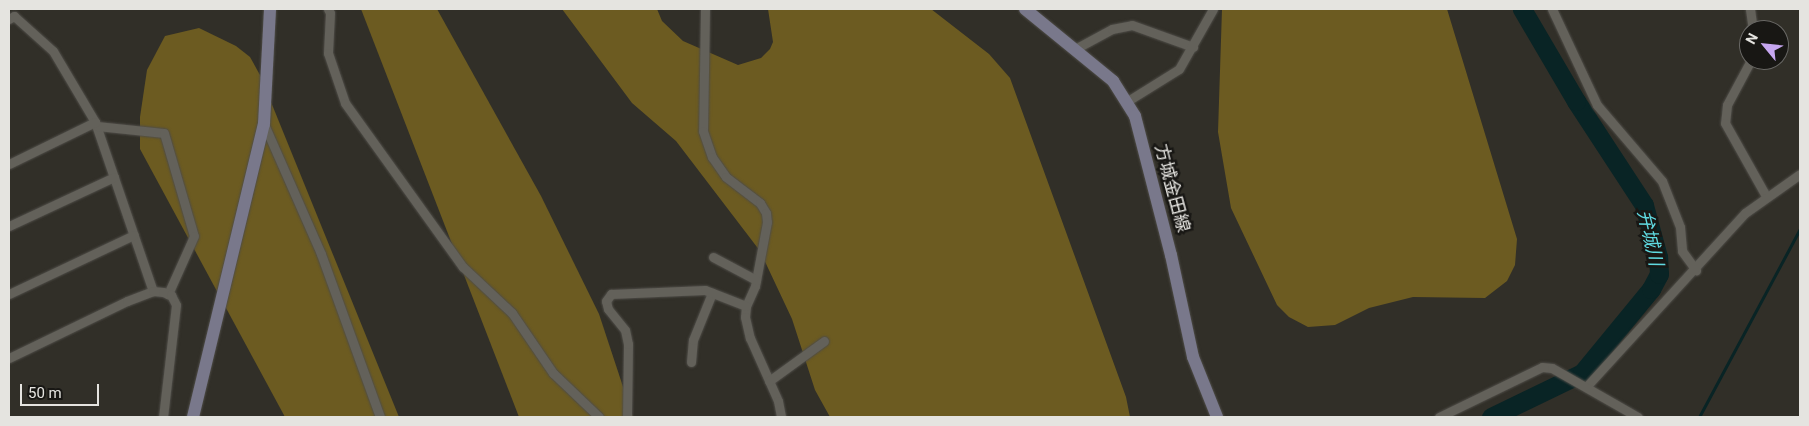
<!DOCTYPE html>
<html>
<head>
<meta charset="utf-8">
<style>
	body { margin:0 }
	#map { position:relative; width:1809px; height:426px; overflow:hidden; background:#312f28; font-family:Roboto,"Noto Sans JP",sans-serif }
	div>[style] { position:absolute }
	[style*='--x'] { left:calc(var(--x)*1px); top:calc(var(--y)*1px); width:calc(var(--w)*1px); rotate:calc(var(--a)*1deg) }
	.forest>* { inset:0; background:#6c5b21 }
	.stream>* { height:3px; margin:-1.5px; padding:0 1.5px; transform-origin:1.5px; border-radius:1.5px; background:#092425 }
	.river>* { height:19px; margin:-9.5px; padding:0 9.5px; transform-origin:9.5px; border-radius:9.5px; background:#092425 }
	.roads { filter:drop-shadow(0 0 1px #4e4c47) drop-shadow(0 0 1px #4e4c47) }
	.street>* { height:9px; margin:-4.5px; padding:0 4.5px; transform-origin:4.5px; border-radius:4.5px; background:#63615a }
	.secondary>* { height:12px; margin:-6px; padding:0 6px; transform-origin:6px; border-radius:6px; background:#79788b }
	span { translate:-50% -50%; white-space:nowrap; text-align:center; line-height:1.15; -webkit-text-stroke:5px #181714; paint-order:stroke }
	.street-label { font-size:18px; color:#e5e4e0 }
	.water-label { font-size:19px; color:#5fd9e0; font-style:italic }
	.frame { position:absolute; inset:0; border:10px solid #e5e4e0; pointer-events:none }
	.north { position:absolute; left:1739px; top:20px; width:50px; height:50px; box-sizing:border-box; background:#181714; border:1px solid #6a6966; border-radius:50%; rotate:298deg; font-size:14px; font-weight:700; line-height:20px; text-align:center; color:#e5e4e0 }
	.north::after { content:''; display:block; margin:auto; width:18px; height:22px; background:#c6a6f0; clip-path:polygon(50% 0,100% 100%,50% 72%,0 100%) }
	.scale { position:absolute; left:20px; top:384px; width:79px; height:22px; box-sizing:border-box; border:2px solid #e5e4e0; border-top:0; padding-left:6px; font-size:15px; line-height:18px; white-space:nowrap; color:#e5e4e0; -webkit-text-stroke:4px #181714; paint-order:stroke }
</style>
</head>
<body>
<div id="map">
	<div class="forest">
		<i style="clip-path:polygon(361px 9px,437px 9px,541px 196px,599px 314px,633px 417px,519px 417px)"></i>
		<i style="clip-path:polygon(562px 9px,657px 9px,662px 21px,683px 41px,738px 65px,761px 58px,770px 49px,773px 42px,768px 9px,931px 9px,989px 54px,1010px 78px,1126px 397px,1130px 417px,830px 417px,815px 390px,792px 319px,760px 251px,676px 141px,632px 103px)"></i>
		<i style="clip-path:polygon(1222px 9px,1447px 9px,1517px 239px,1515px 265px,1507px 281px,1485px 298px,1413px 297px,1369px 308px,1335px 325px,1308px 327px,1289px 317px,1277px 305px,1231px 208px,1218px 132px)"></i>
		<i style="clip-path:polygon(199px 28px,236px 46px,250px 57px,260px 75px,399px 417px,285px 417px,140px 149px,140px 117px,147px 70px,165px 36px)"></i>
	</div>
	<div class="stream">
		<i style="--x:1699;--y:417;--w:213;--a:-61.8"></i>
	</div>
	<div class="river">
		<i style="--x:1491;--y:417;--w:101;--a:-25.8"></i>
		<i style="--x:1582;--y:373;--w:109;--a:-50.6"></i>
		<i style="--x:1651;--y:289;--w:17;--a:-62"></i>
		<i style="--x:1659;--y:274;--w:17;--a:-93"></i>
		<i style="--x:1658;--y:257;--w:54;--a:-105.1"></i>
		<i style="--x:1644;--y:205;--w:124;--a:-123.2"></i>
		<i style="--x:1576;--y:101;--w:107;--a:-120.4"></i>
	</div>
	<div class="roads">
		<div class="street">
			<i style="--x:328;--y:9;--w:4;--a:63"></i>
			<i style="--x:330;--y:13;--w:40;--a:92.9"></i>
			<i style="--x:328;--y:53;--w:53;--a:71.2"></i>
			<i style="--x:345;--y:103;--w:202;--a:54.3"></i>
			<i style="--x:463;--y:267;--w:67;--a:43.2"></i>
			<i style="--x:512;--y:313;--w:73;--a:55.7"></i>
			<i style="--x:553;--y:373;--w:64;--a:43.7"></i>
			<i style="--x:705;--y:9;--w:122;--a:90.9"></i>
			<i style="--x:703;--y:131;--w:28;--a:71"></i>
			<i style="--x:712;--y:157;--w:24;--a:55"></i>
			<i style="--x:726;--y:177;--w:43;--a:37.4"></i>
			<i style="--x:760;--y:203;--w:12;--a:59"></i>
			<i style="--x:766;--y:213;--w:9;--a:84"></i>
			<i style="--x:767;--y:222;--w:65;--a:100.6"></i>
			<i style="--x:755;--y:286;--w:22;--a:114"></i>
			<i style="--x:746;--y:306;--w:11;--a:95"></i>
			<i style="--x:745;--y:317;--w:22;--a:77"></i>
			<i style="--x:750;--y:338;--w:69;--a:66"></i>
			<i style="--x:778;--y:401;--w:16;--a:79"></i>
			<i style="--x:1552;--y:9;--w:106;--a:64.9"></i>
			<i style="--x:1597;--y:105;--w:100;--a:49.5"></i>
			<i style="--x:1662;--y:181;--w:49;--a:68.6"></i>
			<i style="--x:1680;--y:227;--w:24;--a:85"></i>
			<i style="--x:1682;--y:251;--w:24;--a:54"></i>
			<i style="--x:1750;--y:9;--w:21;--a:82"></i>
			<i style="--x:9;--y:19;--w:6;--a:-31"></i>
			<i style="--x:14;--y:16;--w:52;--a:41.9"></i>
			<i style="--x:53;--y:51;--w:82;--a:59.4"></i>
			<i style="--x:95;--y:122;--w:179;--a:71.1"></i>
			<i style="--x:1075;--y:49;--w:42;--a:-28.4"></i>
			<i style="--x:1112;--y:29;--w:20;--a:-11"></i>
			<i style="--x:1132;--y:25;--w:65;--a:19.8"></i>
			<i style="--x:1751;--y:60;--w:51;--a:118.1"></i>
			<i style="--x:1727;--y:105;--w:18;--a:96"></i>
			<i style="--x:1725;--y:123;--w:84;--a:60.7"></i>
			<i style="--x:1126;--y:102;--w:62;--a:-31.9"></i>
			<i style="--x:1179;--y:69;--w:69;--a:-60.5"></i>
			<i style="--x:264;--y:124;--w:142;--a:66.3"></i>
			<i style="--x:321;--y:254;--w:173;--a:70.1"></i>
			<i style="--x:97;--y:126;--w:67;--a:6"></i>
			<i style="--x:164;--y:133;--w:107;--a:73.8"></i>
			<i style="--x:194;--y:236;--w:64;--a:114.1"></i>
			<i style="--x:9;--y:164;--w:96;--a:-26"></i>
			<i style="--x:9;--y:226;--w:116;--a:-25"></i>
			<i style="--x:713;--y:257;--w:49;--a:28.1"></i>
			<i style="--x:9;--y:294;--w:138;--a:-25.3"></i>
			<i style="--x:9;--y:358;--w:131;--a:-25.8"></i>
			<i style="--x:127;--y:301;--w:28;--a:-21"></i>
			<i style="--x:153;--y:291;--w:10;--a:6"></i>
			<i style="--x:163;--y:292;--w:9;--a:21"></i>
			<i style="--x:171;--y:295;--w:11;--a:63"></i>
			<i style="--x:176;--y:305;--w:113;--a:96.6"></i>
			<i style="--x:691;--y:362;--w:22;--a:-85"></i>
			<i style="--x:693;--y:340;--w:51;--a:-68"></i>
			<i style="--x:769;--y:381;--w:68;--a:-36"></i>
			<i style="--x:1586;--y:387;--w:236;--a:-47.6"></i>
			<i style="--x:1745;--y:213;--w:67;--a:-35.3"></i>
			<i style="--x:627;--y:417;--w:73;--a:-89.2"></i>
			<i style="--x:628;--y:344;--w:14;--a:-102"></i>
			<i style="--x:625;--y:330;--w:27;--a:-129"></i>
			<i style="--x:608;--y:309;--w:8;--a:-104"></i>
			<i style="--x:606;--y:301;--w:9;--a:-54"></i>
			<i style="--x:611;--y:294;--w:94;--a:-2.4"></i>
			<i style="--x:705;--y:290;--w:44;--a:21.3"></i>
			<i style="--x:1439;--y:417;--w:114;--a:-25.9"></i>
			<i style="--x:1542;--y:367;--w:10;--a:6"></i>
			<i style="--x:1552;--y:368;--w:99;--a:29.7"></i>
		</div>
		<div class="secondary">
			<i style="--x:1025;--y:9;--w:114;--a:39.3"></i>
			<i style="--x:1113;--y:81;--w:41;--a:57.8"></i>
			<i style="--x:1135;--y:116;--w:144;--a:75.5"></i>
			<i style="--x:1171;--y:255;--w:104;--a:77.8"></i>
			<i style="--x:1193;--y:357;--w:65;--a:68.2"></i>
			<i style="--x:193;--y:417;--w:301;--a:-76.4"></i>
			<i style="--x:264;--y:124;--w:115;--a:-87"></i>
		</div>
	</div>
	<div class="street-label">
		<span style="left:1172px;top:188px;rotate:75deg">方城金田線</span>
	</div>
	<div class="water-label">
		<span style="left:1650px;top:238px;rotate:77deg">弁城川</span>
	</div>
	<div class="frame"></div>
	<div class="north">N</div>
	<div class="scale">50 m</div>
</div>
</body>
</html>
